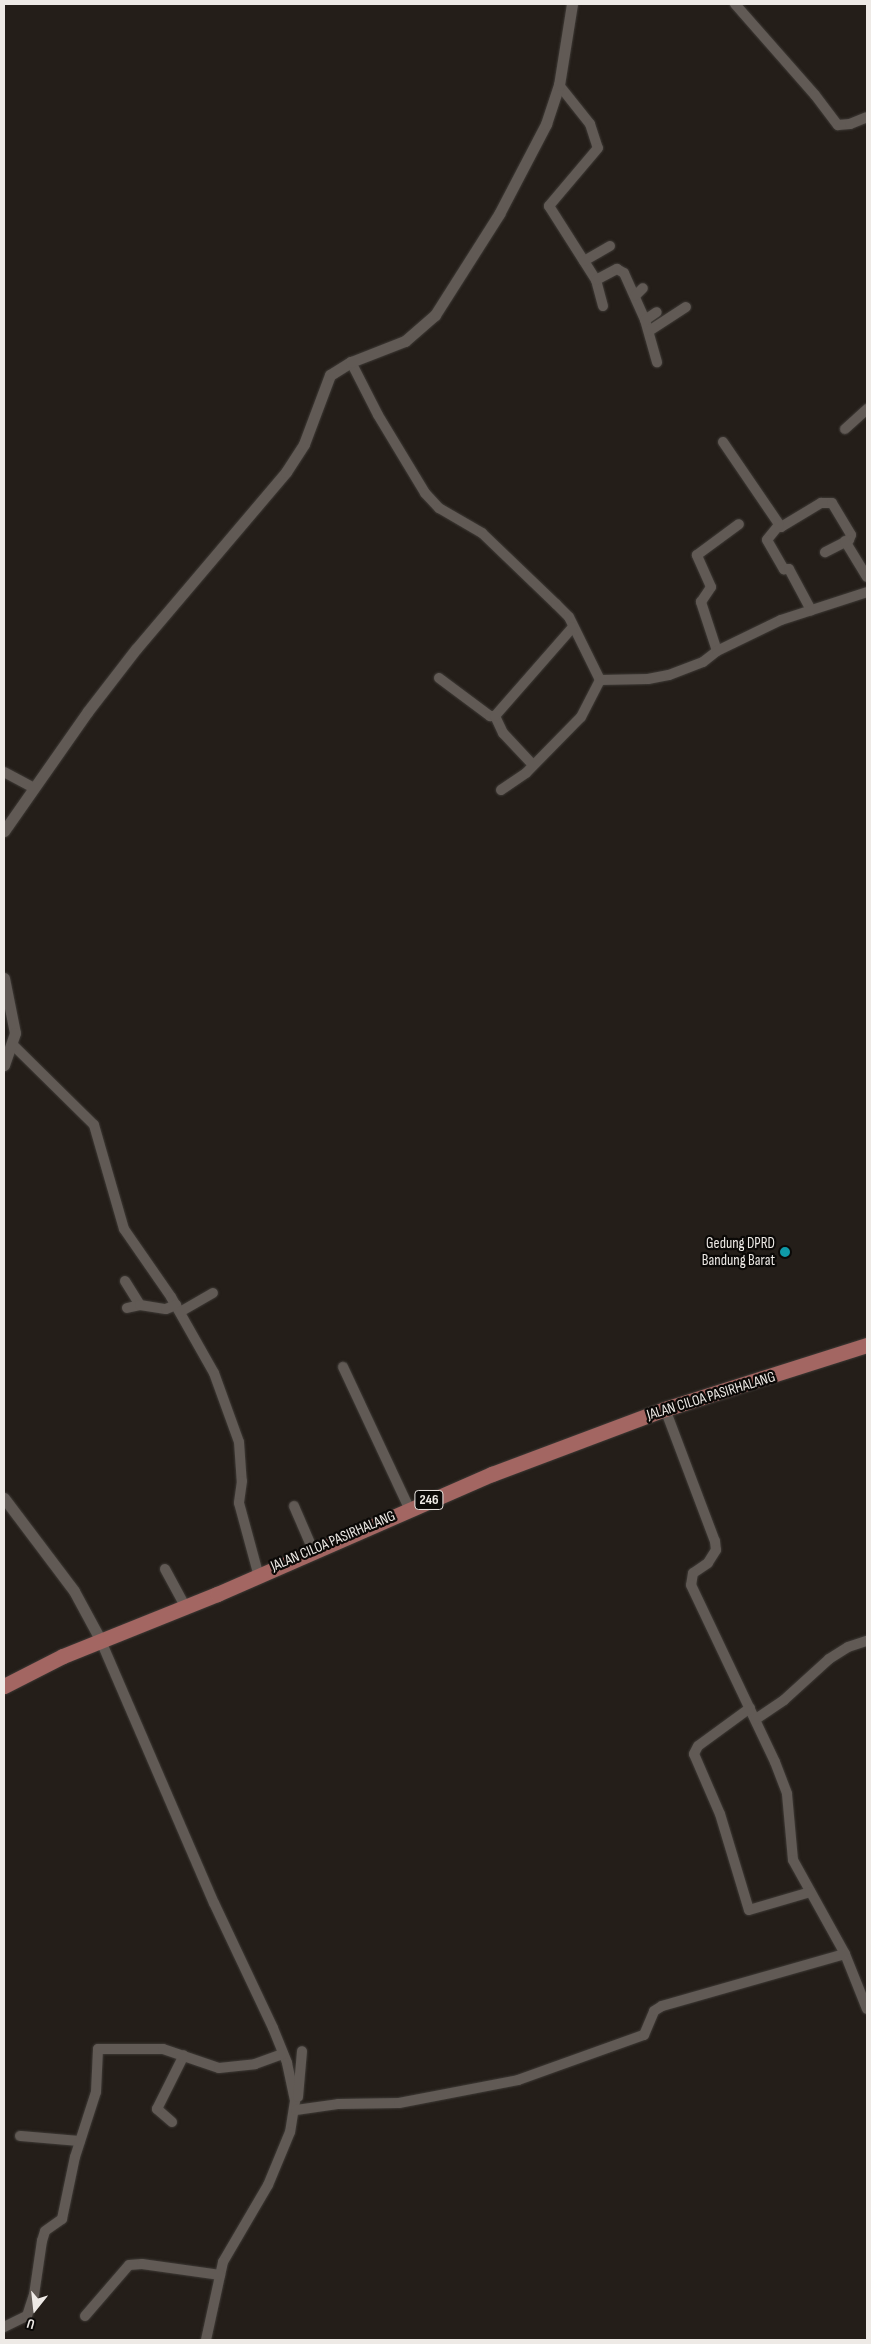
<!DOCTYPE html>
<html>
<head>
<meta charset="utf-8">
<style>
	body { margin:0 }
	#map { position:relative; width:871px; height:2344px; overflow:hidden; background:#241e19; font-family:"Sofia Sans Condensed",sans-serif }
	div>[style] { position:absolute }
	[style*='--x'] { left:calc(var(--x)*1px); top:calc(var(--y)*1px); width:calc(var(--w)*1px); rotate:calc(var(--a)*1deg) }
	.roads { filter:drop-shadow(0 0 1px #3e3a36) drop-shadow(0 0 1px #3e3a36) }
	.minor>* { height:10px; margin:-5px; padding:0 5px; transform-origin:5px; border-radius:5px; background:#615a55 }
	.tertiary>* { height:11px; margin:-5.5px; padding:0 5.5px; transform-origin:5.5px; border-radius:5.5px; background:#615a55 }
	.primary>* { height:15px; margin:-7.5px; padding:0 7.5px; transform-origin:7.5px; border-radius:7.5px; background:#a36662 }
	.dots>* { width:14px; height:14px; translate:-50% -50%; box-sizing:border-box; border:2px solid #0b0907; border-radius:50% }
	span { translate:-50% -50%; white-space:nowrap; text-align:center; line-height:1.15; -webkit-text-stroke:4.5px #0b0907; paint-order:stroke }
	.shield-label span { padding:1px 4px; background:#0b0907; border:1px solid; border-radius:4px; -webkit-text-stroke-width:0 }
	.shield-label { font-size:14px; color:#eeeae6; font-weight:700 }
	.poi-label { font-size:15px; color:#eeeae6 }
	.right { translate:-100% -50%; text-align:right }
	.street-label { font-size:15px; color:#eeeae6 }
	.frame { position:absolute; inset:0; border:5px solid #eeeae6; pointer-events:none }
	.north { position:absolute; left:10px; top:2284px; width:50px; height:50px; -webkit-text-stroke:4px #0b0907; paint-order:stroke; rotate:196deg; font-size:14px; font-weight:700; line-height:20px; text-align:center; color:#eeeae6 }
	.north::after { content:''; display:block; margin:auto; width:18px; height:22px; background:#eeeae6; clip-path:polygon(50% 0,100% 100%,50% 72%,0 100%) }
</style>
</head>
<body>
<div id="map">
	<div class="roads">
		<div class="minor">
			<i style="--x:735;--y:4;--w:121;--a:48.7"></i>
			<i style="--x:815;--y:95;--w:38;--a:53"></i>
			<i style="--x:838;--y:125;--w:12;--a:-5"></i>
			<i style="--x:850;--y:124;--w:18;--a:-22"></i>
			<i style="--x:559;--y:85;--w:50;--a:51.5"></i>
			<i style="--x:590;--y:124;--w:25;--a:72"></i>
			<i style="--x:598;--y:148;--w:76;--a:130.2"></i>
			<i style="--x:549;--y:206;--w:88;--a:57.6"></i>
			<i style="--x:596;--y:280;--w:27;--a:75"></i>
			<i style="--x:584;--y:261;--w:30;--a:-30"></i>
			<i style="--x:596;--y:280;--w:24;--a:-28"></i>
			<i style="--x:617;--y:269;--w:8;--a:30"></i>
			<i style="--x:624;--y:273;--w:51;--a:65.9"></i>
			<i style="--x:645;--y:320;--w:44;--a:74.1"></i>
			<i style="--x:635;--y:296;--w:11;--a:-45"></i>
			<i style="--x:645;--y:320;--w:14;--a:-34"></i>
			<i style="--x:649;--y:331;--w:44;--a:-33"></i>
			<i style="--x:351;--y:362;--w:59;--a:63"></i>
			<i style="--x:378;--y:415;--w:91;--a:58.9"></i>
			<i style="--x:425;--y:493;--w:21;--a:47"></i>
			<i style="--x:439;--y:508;--w:50;--a:30.2"></i>
			<i style="--x:482;--y:533;--w:103;--a:43.8"></i>
			<i style="--x:556;--y:604;--w:18;--a:45"></i>
			<i style="--x:569;--y:617;--w:70;--a:63.8"></i>
			<i style="--x:845;--y:429;--w:30;--a:-42"></i>
			<i style="--x:723;--y:442;--w:103;--a:55.7"></i>
			<i style="--x:781;--y:527;--w:47;--a:-31"></i>
			<i style="--x:821;--y:503;--w:11;--a:0"></i>
			<i style="--x:832;--y:503;--w:37;--a:59"></i>
			<i style="--x:851;--y:535;--w:5;--a:112"></i>
			<i style="--x:849;--y:540;--w:27;--a:153"></i>
			<i style="--x:779;--y:525;--w:19;--a:129"></i>
			<i style="--x:767;--y:540;--w:34;--a:60"></i>
			<i style="--x:784;--y:569;--w:5;--a:0"></i>
			<i style="--x:789;--y:569;--w:47;--a:61.8"></i>
			<i style="--x:845;--y:541;--w:42;--a:58.6"></i>
			<i style="--x:717;--y:651;--w:52;--a:-108.1"></i>
			<i style="--x:701;--y:602;--w:18;--a:-56"></i>
			<i style="--x:711;--y:587;--w:35;--a:-114"></i>
			<i style="--x:697;--y:555;--w:52;--a:-36.4"></i>
			<i style="--x:439;--y:678;--w:64;--a:36.7"></i>
			<i style="--x:490;--y:716;--w:5;--a:0"></i>
			<i style="--x:495;--y:716;--w:19;--a:65"></i>
			<i style="--x:503;--y:733;--w:44;--a:46.8"></i>
			<i style="--x:600;--y:680;--w:48;--a:-1.2"></i>
			<i style="--x:648;--y:679;--w:21;--a:-11"></i>
			<i style="--x:669;--y:675;--w:36;--a:-21"></i>
			<i style="--x:703;--y:662;--w:18;--a:-38"></i>
			<i style="--x:717;--y:651;--w:71;--a:-25.8"></i>
			<i style="--x:781;--y:620;--w:90;--a:-18"></i>
			<i style="--x:495;--y:716;--w:118;--a:-48.8"></i>
			<i style="--x:4;--y:772;--w:34;--a:28"></i>
			<i style="--x:501;--y:790;--w:30;--a:-34"></i>
			<i style="--x:526;--y:773;--w:78;--a:-45.5"></i>
			<i style="--x:581;--y:717;--w:42;--a:-62.8"></i>
			<i style="--x:12;--y:1044;--w:115;--a:44.6"></i>
			<i style="--x:94;--y:1125;--w:108;--a:73.9"></i>
			<i style="--x:124;--y:1229;--w:83;--a:55.3"></i>
			<i style="--x:171;--y:1297;--w:87;--a:60.5"></i>
			<i style="--x:214;--y:1373;--w:73;--a:70.1"></i>
			<i style="--x:239;--y:1442;--w:39;--a:86"></i>
			<i style="--x:242;--y:1481;--w:22;--a:98"></i>
			<i style="--x:239;--y:1503;--w:73;--a:74.8"></i>
			<i style="--x:125;--y:1281;--w:28;--a:58"></i>
			<i style="--x:127;--y:1308;--w:13;--a:-13"></i>
			<i style="--x:140;--y:1305;--w:26;--a:9"></i>
			<i style="--x:166;--y:1309;--w:11;--a:-22"></i>
			<i style="--x:180;--y:1312;--w:38;--a:-30"></i>
			<i style="--x:343;--y:1367;--w:156;--a:64.9"></i>
			<i style="--x:665;--y:1409;--w:141;--a:69.3"></i>
			<i style="--x:715;--y:1541;--w:9;--a:84"></i>
			<i style="--x:716;--y:1550;--w:15;--a:122"></i>
			<i style="--x:708;--y:1563;--w:18;--a:146"></i>
			<i style="--x:693;--y:1573;--w:12;--a:99"></i>
			<i style="--x:691;--y:1585;--w:196;--a:64.6"></i>
			<i style="--x:775;--y:1762;--w:34;--a:69"></i>
			<i style="--x:787;--y:1794;--w:66;--a:84.8"></i>
			<i style="--x:793;--y:1860;--w:107;--a:61"></i>
			<i style="--x:845;--y:1954;--w:59;--a:68.2"></i>
			<i style="--x:294;--y:1506;--w:48;--a:66.6"></i>
			<i style="--x:165;--y:1569;--w:42;--a:61.6"></i>
			<i style="--x:101;--y:1641;--w:285;--a:66.7"></i>
			<i style="--x:214;--y:1903;--w:138;--a:64.7"></i>
			<i style="--x:273;--y:2028;--w:38;--a:68"></i>
			<i style="--x:287;--y:2063;--w:39;--a:78"></i>
			<i style="--x:295;--y:2101;--w:31;--a:99"></i>
			<i style="--x:290;--y:2132;--w:57;--a:112.5"></i>
			<i style="--x:268;--y:2185;--w:89;--a:120.3"></i>
			<i style="--x:223;--y:2262;--w:80;--a:102.3"></i>
			<i style="--x:750;--y:1708;--w:64;--a:143.8"></i>
			<i style="--x:698;--y:1746;--w:9;--a:117"></i>
			<i style="--x:694;--y:1754;--w:65;--a:66.6"></i>
			<i style="--x:720;--y:1814;--w:100;--a:73.2"></i>
			<i style="--x:749;--y:1910;--w:64;--a:-16.4"></i>
			<i style="--x:756;--y:1719;--w:34;--a:-34"></i>
			<i style="--x:784;--y:1700;--w:61;--a:-42.3"></i>
			<i style="--x:829;--y:1659;--w:22;--a:-32"></i>
			<i style="--x:848;--y:1647;--w:20;--a:-18"></i>
			<i style="--x:298;--y:2097;--w:46;--a:-85"></i>
			<i style="--x:296;--y:2110;--w:42;--a:-8.1"></i>
			<i style="--x:338;--y:2104;--w:61;--a:-0.9"></i>
			<i style="--x:399;--y:2103;--w:121;--a:-10.9"></i>
			<i style="--x:518;--y:2080;--w:134;--a:-19.7"></i>
			<i style="--x:644;--y:2035;--w:26;--a:-67"></i>
			<i style="--x:654;--y:2011;--w:9;--a:-32"></i>
			<i style="--x:662;--y:2006;--w:190;--a:-15.9"></i>
			<i style="--x:172;--y:2122;--w:20;--a:-139"></i>
			<i style="--x:157;--y:2109;--w:60;--a:-63.4"></i>
			<i style="--x:20;--y:2136;--w:60;--a:4.8"></i>
			<i style="--x:85;--y:2316;--w:67;--a:-49.2"></i>
			<i style="--x:129;--y:2265;--w:13;--a:-4"></i>
			<i style="--x:142;--y:2264;--w:79;--a:8"></i>
			<i style="--x:4;--y:2327;--w:25;--a:-26"></i>
			<i style="--x:27;--y:2316;--w:22;--a:-72"></i>
			<i style="--x:34;--y:2295;--w:55;--a:-81.6"></i>
			<i style="--x:42;--y:2241;--w:10;--a:-73"></i>
			<i style="--x:45;--y:2231;--w:21;--a:-35"></i>
			<i style="--x:62;--y:2219;--w:63;--a:-78.2"></i>
			<i style="--x:75;--y:2157;--w:68;--a:-72.1"></i>
			<i style="--x:96;--y:2092;--w:43;--a:-87.3"></i>
			<i style="--x:98;--y:2049;--w:65;--a:0"></i>
			<i style="--x:163;--y:2049;--w:59;--a:18.7"></i>
			<i style="--x:219;--y:2068;--w:36;--a:-6"></i>
			<i style="--x:255;--y:2064;--w:30;--a:-20"></i>
		</div>
		<div class="tertiary">
			<i style="--x:4;--y:831;--w:146;--a:-55"></i>
			<i style="--x:88;--y:711;--w:78;--a:-52.3"></i>
			<i style="--x:136;--y:649;--w:232;--a:-49.7"></i>
			<i style="--x:286;--y:472;--w:33;--a:-57"></i>
			<i style="--x:304;--y:444;--w:74;--a:-69.4"></i>
			<i style="--x:330;--y:375;--w:25;--a:-32"></i>
			<i style="--x:351;--y:362;--w:58;--a:-21.3"></i>
			<i style="--x:405;--y:341;--w:40;--a:-41"></i>
			<i style="--x:435;--y:315;--w:120;--a:-57.6"></i>
			<i style="--x:499;--y:214;--w:102;--a:-62.4"></i>
			<i style="--x:546;--y:124;--w:41;--a:-71.6"></i>
			<i style="--x:559;--y:85;--w:82;--a:-80.9"></i>
			<i style="--x:4;--y:978;--w:56;--a:78.7"></i>
			<i style="--x:15;--y:1033;--w:34;--a:109"></i>
			<i style="--x:4;--y:1498;--w:116;--a:53"></i>
			<i style="--x:74;--y:1591;--w:57;--a:61.6"></i>
		</div>
		<div class="primary">
			<i style="--x:4;--y:1686;--w:66;--a:-27"></i>
			<i style="--x:63;--y:1656;--w:166;--a:-21.9"></i>
			<i style="--x:217;--y:1594;--w:300;--a:-23.6"></i>
			<i style="--x:492;--y:1474;--w:185;--a:-20.6"></i>
			<i style="--x:665;--y:1409;--w:212;--a:-17.6"></i>
		</div>
	</div>
	<div class="dots">
		<i style="left:785px;top:1252px;background:#0f9aa8"></i>
	</div>
	<div class="shield-label">
		<span style="left:429px;top:1500px">246</span>
	</div>
	<div class="poi-label">
		<span class="right" style="left:775px;top:1252px">Gedung DPRD<br>Bandung Barat</span>
	</div>
	<div class="street-label">
		<span style="left:711px;top:1396px;rotate:-17deg">JALAN CILOA PASIRHALANG</span>
		<span style="left:333px;top:1541px;rotate:-23deg">JALAN CILOA PASIRHALANG</span>
	</div>
	<div class="frame"></div>
	<div class="north">U</div>
</div>
</body>
</html>
